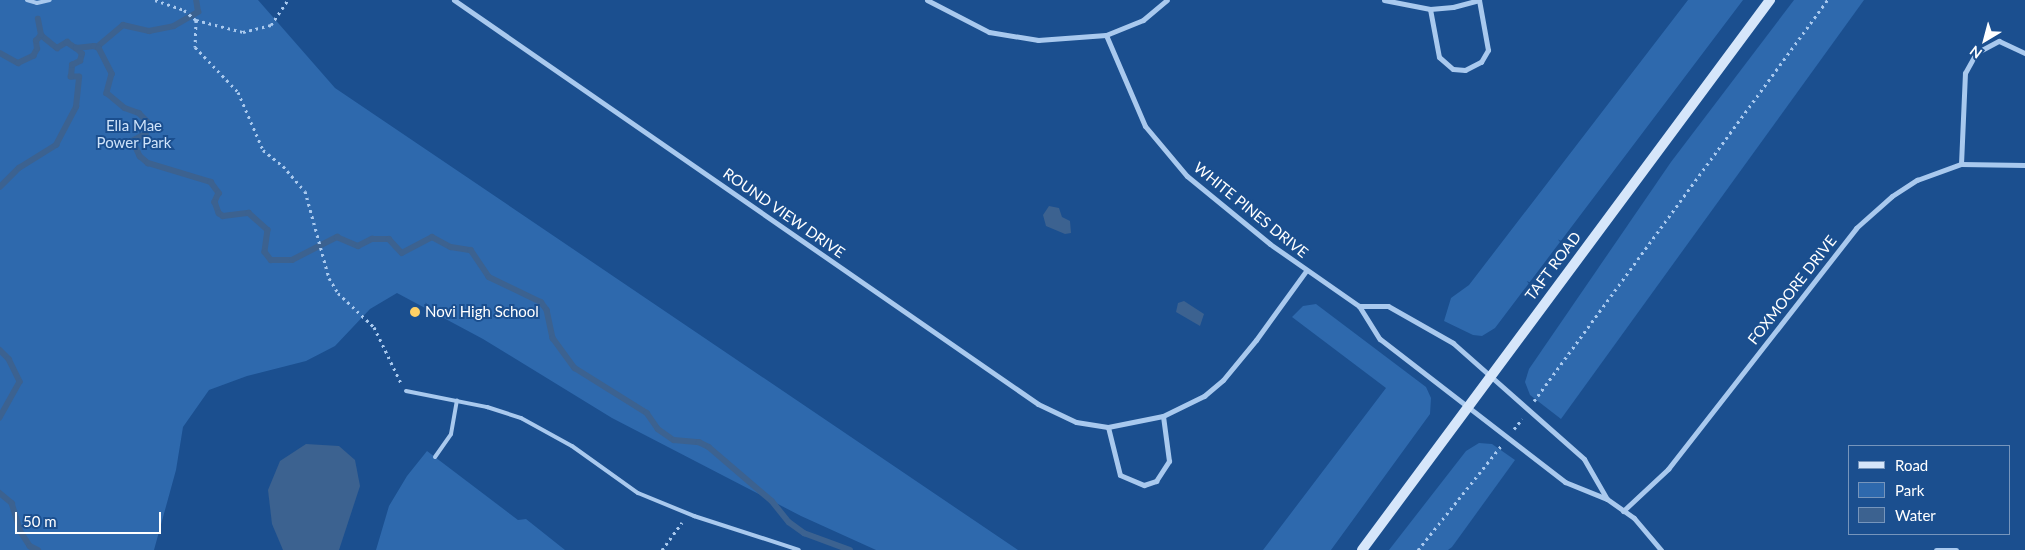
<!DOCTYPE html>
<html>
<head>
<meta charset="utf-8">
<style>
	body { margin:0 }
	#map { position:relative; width:2025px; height:550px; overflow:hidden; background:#1b4f8f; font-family:Lato,sans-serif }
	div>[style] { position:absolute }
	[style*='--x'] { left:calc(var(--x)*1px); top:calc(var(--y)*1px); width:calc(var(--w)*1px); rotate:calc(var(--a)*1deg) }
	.green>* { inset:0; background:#2e69ad }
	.water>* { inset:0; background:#3c6290 }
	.stream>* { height:5.5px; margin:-2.75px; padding:0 2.75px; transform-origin:2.75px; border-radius:2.75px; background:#3c6290 }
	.path>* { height:3px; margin-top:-1.5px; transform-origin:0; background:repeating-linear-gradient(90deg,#a9c9ee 0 2.5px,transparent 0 6.5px) }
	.lane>* { height:4px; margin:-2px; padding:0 2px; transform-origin:2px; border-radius:2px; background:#a9c9ee }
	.street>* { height:5px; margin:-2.5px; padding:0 2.5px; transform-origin:2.5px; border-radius:2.5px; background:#a9c9ee }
	.secondary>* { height:10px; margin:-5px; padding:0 5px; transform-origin:5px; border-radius:5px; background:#d6e6fa }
	.dots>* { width:14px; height:14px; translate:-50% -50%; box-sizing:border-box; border:2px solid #1b4f8f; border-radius:50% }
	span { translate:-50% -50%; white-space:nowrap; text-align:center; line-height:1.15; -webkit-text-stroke:4px #1b4f8f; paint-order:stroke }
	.park-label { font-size:15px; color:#cfe3fa }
	.street-label { font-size:15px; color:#fff }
	.poi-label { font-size:15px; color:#fff }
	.left { translate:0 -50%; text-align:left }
	.legend { position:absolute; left:1848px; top:445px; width:162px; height:90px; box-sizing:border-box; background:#1b4f8f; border:1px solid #7695bc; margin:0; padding:6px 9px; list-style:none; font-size:15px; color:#fff }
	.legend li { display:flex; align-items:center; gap:10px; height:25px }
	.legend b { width:25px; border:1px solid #7695bc }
	.north { position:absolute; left:1960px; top:15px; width:50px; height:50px; -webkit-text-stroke:4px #1b4f8f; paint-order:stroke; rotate:217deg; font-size:14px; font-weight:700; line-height:20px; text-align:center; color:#fff }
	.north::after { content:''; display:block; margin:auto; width:18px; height:22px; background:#fff; clip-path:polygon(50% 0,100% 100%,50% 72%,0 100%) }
	.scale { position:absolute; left:15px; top:512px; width:146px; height:22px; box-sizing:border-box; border:2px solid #fff; border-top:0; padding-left:6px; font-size:15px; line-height:18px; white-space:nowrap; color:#fff; -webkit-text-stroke:4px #1b4f8f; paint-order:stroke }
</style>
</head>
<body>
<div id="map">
	<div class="green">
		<i style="clip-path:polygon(0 0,258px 0,335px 88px,1018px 550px,876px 550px,801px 516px,612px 418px,483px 339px,397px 293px,370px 309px,335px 346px,306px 361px,247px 376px,209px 390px,183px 427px,176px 470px,154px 550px,0 550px)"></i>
		<i style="clip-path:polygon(1688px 0,1743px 0,1495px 328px,1482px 336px,1473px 335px,1444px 321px,1451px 298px,1469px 285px)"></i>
		<i style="clip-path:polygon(1794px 0,1864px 0,1561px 419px,1530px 395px,1525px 382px,1529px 369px,1671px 162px)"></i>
		<i style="clip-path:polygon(1316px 304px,1426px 387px,1431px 398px,1430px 414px,1331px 550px,1263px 550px,1386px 388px,1292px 317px,1303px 306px)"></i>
		<i style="clip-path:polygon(1479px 443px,1492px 444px,1515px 460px,1452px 547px,1448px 550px,1389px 550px,1466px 451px)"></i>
		<i style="clip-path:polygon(427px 451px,518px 520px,526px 519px,565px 550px,376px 550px,389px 506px,407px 476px)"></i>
	</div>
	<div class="water">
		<i style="clip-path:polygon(1049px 206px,1059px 208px,1062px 217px,1070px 221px,1071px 233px,1065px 234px,1046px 226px,1043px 215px)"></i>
		<i style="clip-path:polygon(1184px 301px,1204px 314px,1200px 326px,1176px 312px,1178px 303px)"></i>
		<i style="clip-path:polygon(306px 444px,339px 446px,355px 460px,360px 486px,339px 550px,283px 550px,272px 524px,268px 490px,280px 461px)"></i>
	</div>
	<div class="stream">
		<i style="--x:41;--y:35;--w:21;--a:39"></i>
		<i style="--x:57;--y:48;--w:12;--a:-31"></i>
		<i style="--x:67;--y:42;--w:11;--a:34"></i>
		<i style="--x:97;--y:47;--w:34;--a:-40"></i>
		<i style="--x:123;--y:25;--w:27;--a:13"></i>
		<i style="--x:149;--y:31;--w:25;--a:-11"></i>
		<i style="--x:174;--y:26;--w:28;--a:-30"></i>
		<i style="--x:198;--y:12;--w:12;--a:-99"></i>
		<i style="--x:0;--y:53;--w:21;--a:29"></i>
		<i style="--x:18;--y:63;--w:17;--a:-25"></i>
		<i style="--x:33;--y:56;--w:8;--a:-60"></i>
		<i style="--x:37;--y:49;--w:8;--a:-97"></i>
		<i style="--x:36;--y:41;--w:8;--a:-50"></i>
		<i style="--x:41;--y:35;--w:16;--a:-101"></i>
		<i style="--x:0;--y:187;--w:27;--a:-45"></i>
		<i style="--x:19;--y:168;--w:44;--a:-31.9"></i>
		<i style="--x:56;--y:145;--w:43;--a:-62.2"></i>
		<i style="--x:76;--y:107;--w:30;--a:-84"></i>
		<i style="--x:79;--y:77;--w:8;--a:180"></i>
		<i style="--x:71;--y:77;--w:12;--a:-85"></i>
		<i style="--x:72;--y:65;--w:9;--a:-27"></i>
		<i style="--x:80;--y:61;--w:7;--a:-74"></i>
		<i style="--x:82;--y:54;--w:8;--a:-135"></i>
		<i style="--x:76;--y:48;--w:18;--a:-6"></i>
		<i style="--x:94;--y:46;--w:5;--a:22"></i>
		<i style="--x:99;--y:48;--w:29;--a:63"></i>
		<i style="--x:112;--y:74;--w:20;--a:105"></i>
		<i style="--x:107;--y:93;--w:23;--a:40"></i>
		<i style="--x:125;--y:108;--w:15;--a:20"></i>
		<i style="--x:139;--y:113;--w:16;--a:45"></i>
		<i style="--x:150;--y:124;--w:11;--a:112"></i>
		<i style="--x:146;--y:134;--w:15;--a:152"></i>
		<i style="--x:133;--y:141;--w:17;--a:65"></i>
		<i style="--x:140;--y:156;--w:11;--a:41"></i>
		<i style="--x:148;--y:163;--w:66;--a:16.8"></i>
		<i style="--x:211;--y:182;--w:14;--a:54"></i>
		<i style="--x:219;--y:193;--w:10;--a:114"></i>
		<i style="--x:215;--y:202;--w:12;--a:70"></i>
		<i style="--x:219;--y:213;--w:5;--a:37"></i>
		<i style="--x:223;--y:216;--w:26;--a:-7"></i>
		<i style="--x:249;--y:213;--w:25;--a:42"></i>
		<i style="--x:268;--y:230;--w:22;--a:98"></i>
		<i style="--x:265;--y:252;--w:10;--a:53"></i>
		<i style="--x:271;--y:260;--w:21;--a:0"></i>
		<i style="--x:292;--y:260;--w:51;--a:-27.1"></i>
		<i style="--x:337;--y:237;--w:23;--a:23"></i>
		<i style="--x:358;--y:246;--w:16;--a:-27"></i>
		<i style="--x:372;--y:239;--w:17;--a:0"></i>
		<i style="--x:389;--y:239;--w:19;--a:47"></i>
		<i style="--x:402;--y:253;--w:34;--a:-28"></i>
		<i style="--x:432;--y:237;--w:21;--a:28"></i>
		<i style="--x:451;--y:247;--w:20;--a:9"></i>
		<i style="--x:471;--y:250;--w:32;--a:56"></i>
		<i style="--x:489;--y:277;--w:58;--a:25.7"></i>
		<i style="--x:541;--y:302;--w:10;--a:53"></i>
		<i style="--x:547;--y:310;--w:29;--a:78"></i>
		<i style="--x:553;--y:338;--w:37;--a:54"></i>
		<i style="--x:575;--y:368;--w:85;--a:32"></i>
		<i style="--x:647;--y:413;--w:19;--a:55"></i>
		<i style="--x:658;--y:429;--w:19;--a:35"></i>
		<i style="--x:674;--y:440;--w:25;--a:5"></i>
		<i style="--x:699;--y:442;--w:11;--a:27"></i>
		<i style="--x:709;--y:447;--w:83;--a:40.6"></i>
		<i style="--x:772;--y:501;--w:27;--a:51"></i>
		<i style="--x:789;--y:522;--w:19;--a:36"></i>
		<i style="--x:804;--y:533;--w:49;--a:20.3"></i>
		<i style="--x:0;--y:350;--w:13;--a:45"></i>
		<i style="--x:9;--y:359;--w:25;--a:64"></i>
		<i style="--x:20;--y:382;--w:41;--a:119.1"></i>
		<i style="--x:0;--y:493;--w:16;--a:40"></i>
		<i style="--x:12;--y:503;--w:30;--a:73"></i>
		<i style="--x:21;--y:532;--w:17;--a:57"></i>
		<i style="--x:30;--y:546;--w:9;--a:27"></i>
	</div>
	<div class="path">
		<i style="--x:155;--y:0;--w:31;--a:19"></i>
		<i style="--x:184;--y:10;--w:16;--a:40"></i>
		<i style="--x:196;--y:20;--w:27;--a:92"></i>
		<i style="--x:195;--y:47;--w:62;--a:46.3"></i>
		<i style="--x:238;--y:92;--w:63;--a:66.7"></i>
		<i style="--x:263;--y:150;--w:26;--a:39"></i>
		<i style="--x:283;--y:166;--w:33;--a:49"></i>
		<i style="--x:305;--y:191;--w:90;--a:74.6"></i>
		<i style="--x:329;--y:278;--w:17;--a:59"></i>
		<i style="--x:338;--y:293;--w:50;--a:43.4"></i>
		<i style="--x:374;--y:327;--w:62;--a:64.3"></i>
		<i style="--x:196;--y:20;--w:49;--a:14.3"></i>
		<i style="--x:243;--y:32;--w:29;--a:-14"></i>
		<i style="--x:271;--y:25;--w:30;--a:-56"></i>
		<i style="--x:1534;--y:401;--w:497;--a:-53.8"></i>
		<i style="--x:1514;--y:429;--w:13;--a:-51"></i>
		<i style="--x:662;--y:550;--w:34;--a:-54"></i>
		<i style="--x:1418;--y:550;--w:133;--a:-51.4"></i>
	</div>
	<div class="lane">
		<i style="--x:27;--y:0;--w:10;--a:17"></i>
		<i style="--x:37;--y:3;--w:13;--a:-13"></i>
		<i style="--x:406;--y:391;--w:83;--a:11.2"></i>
		<i style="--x:487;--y:407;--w:36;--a:18"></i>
		<i style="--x:521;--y:418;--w:58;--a:28.8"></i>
		<i style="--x:572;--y:446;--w:81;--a:35.5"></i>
		<i style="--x:638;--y:493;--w:61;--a:22.3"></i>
		<i style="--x:694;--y:516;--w:110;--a:17.9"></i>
		<i style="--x:435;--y:457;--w:28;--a:-55"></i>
		<i style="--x:451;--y:434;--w:34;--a:-80"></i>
	</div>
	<div class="street">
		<i style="--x:454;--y:0;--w:710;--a:34.67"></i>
		<i style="--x:1038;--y:404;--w:42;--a:25.3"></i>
		<i style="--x:1076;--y:422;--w:32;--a:9"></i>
		<i style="--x:1108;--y:427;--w:56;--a:-11.3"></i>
		<i style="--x:1163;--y:416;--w:46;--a:-26"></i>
		<i style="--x:1204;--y:396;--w:25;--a:-40"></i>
		<i style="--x:1223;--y:380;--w:52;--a:-50.5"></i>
		<i style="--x:1256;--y:340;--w:85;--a:-54.1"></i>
		<i style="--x:927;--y:0;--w:70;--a:27.3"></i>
		<i style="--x:989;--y:32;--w:50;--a:9.3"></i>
		<i style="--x:1038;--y:40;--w:68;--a:-4.2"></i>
		<i style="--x:1106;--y:35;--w:40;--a:-22"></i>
		<i style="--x:1143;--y:20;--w:31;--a:-40"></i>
		<i style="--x:1384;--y:0;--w:47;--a:11.1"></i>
		<i style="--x:1430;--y:9;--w:23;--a:-5"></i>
		<i style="--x:1453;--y:7;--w:27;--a:-15"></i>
		<i style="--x:1430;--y:9;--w:49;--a:79.4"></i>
		<i style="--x:1439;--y:57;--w:18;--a:41"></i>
		<i style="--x:1453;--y:69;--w:12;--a:5"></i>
		<i style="--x:1465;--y:70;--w:18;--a:-27"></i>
		<i style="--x:1481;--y:62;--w:14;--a:-60"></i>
		<i style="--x:1488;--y:50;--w:51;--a:-100.2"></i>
		<i style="--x:1106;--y:35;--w:99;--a:66.8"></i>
		<i style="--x:1145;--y:126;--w:65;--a:50"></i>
		<i style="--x:1187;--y:176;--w:107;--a:39.3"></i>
		<i style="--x:1270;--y:244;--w:108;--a:34.9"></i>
		<i style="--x:1359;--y:306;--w:39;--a:58"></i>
		<i style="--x:1380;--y:339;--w:234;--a:37.7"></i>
		<i style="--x:1565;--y:482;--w:45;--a:22"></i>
		<i style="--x:1607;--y:499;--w:33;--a:35"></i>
		<i style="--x:1634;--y:518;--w:42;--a:49.8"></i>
		<i style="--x:1961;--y:164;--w:91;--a:-87.5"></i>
		<i style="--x:1965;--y:73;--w:23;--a:-61"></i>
		<i style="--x:1976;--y:53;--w:26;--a:-28"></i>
		<i style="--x:1999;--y:41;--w:29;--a:25"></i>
		<i style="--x:1359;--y:306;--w:29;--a:0"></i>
		<i style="--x:1388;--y:306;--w:75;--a:29.6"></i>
		<i style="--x:1453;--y:343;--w:175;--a:41.5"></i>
		<i style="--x:1584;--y:459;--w:46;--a:60.1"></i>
		<i style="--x:1108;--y:427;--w:49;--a:76"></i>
		<i style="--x:1120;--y:475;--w:26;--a:23"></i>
		<i style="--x:1144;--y:485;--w:13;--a:-18"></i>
		<i style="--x:1156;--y:481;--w:24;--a:-57"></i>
		<i style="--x:1169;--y:461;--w:45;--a:-97.6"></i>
		<i style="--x:1623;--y:511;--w:62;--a:-43"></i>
		<i style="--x:1668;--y:469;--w:306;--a:-52"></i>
		<i style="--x:1856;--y:228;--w:48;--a:-41.6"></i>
		<i style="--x:1892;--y:196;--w:30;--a:-33"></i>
		<i style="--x:1917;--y:180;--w:47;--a:-20"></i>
		<i style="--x:1961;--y:164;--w:64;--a:0.9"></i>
		<i style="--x:1936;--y:550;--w:20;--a:0"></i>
	</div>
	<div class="secondary">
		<i style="--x:1362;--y:550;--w:685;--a:-53.43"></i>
	</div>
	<div class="dots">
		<i style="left:415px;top:312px;background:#ffd166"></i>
	</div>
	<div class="park-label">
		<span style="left:134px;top:134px">Ella Mae<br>Power Park</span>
	</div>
	<div class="street-label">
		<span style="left:1251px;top:210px;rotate:39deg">WHITE PINES DRIVE</span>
		<span style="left:784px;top:213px;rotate:35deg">ROUND VIEW DRIVE</span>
		<span style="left:1553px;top:266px;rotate:-53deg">TAFT ROAD</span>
		<span style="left:1792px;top:290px;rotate:-52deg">FOXMOORE DRIVE</span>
	</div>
	<div class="poi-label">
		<span class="left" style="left:425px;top:312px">Novi High School</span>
	</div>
	<ul class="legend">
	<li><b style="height:6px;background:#d6e6fa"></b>Road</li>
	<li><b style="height:14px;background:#2e69ad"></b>Park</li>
	<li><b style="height:14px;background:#3c6290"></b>Water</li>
	</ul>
	<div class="north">N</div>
	<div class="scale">50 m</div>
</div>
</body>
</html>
